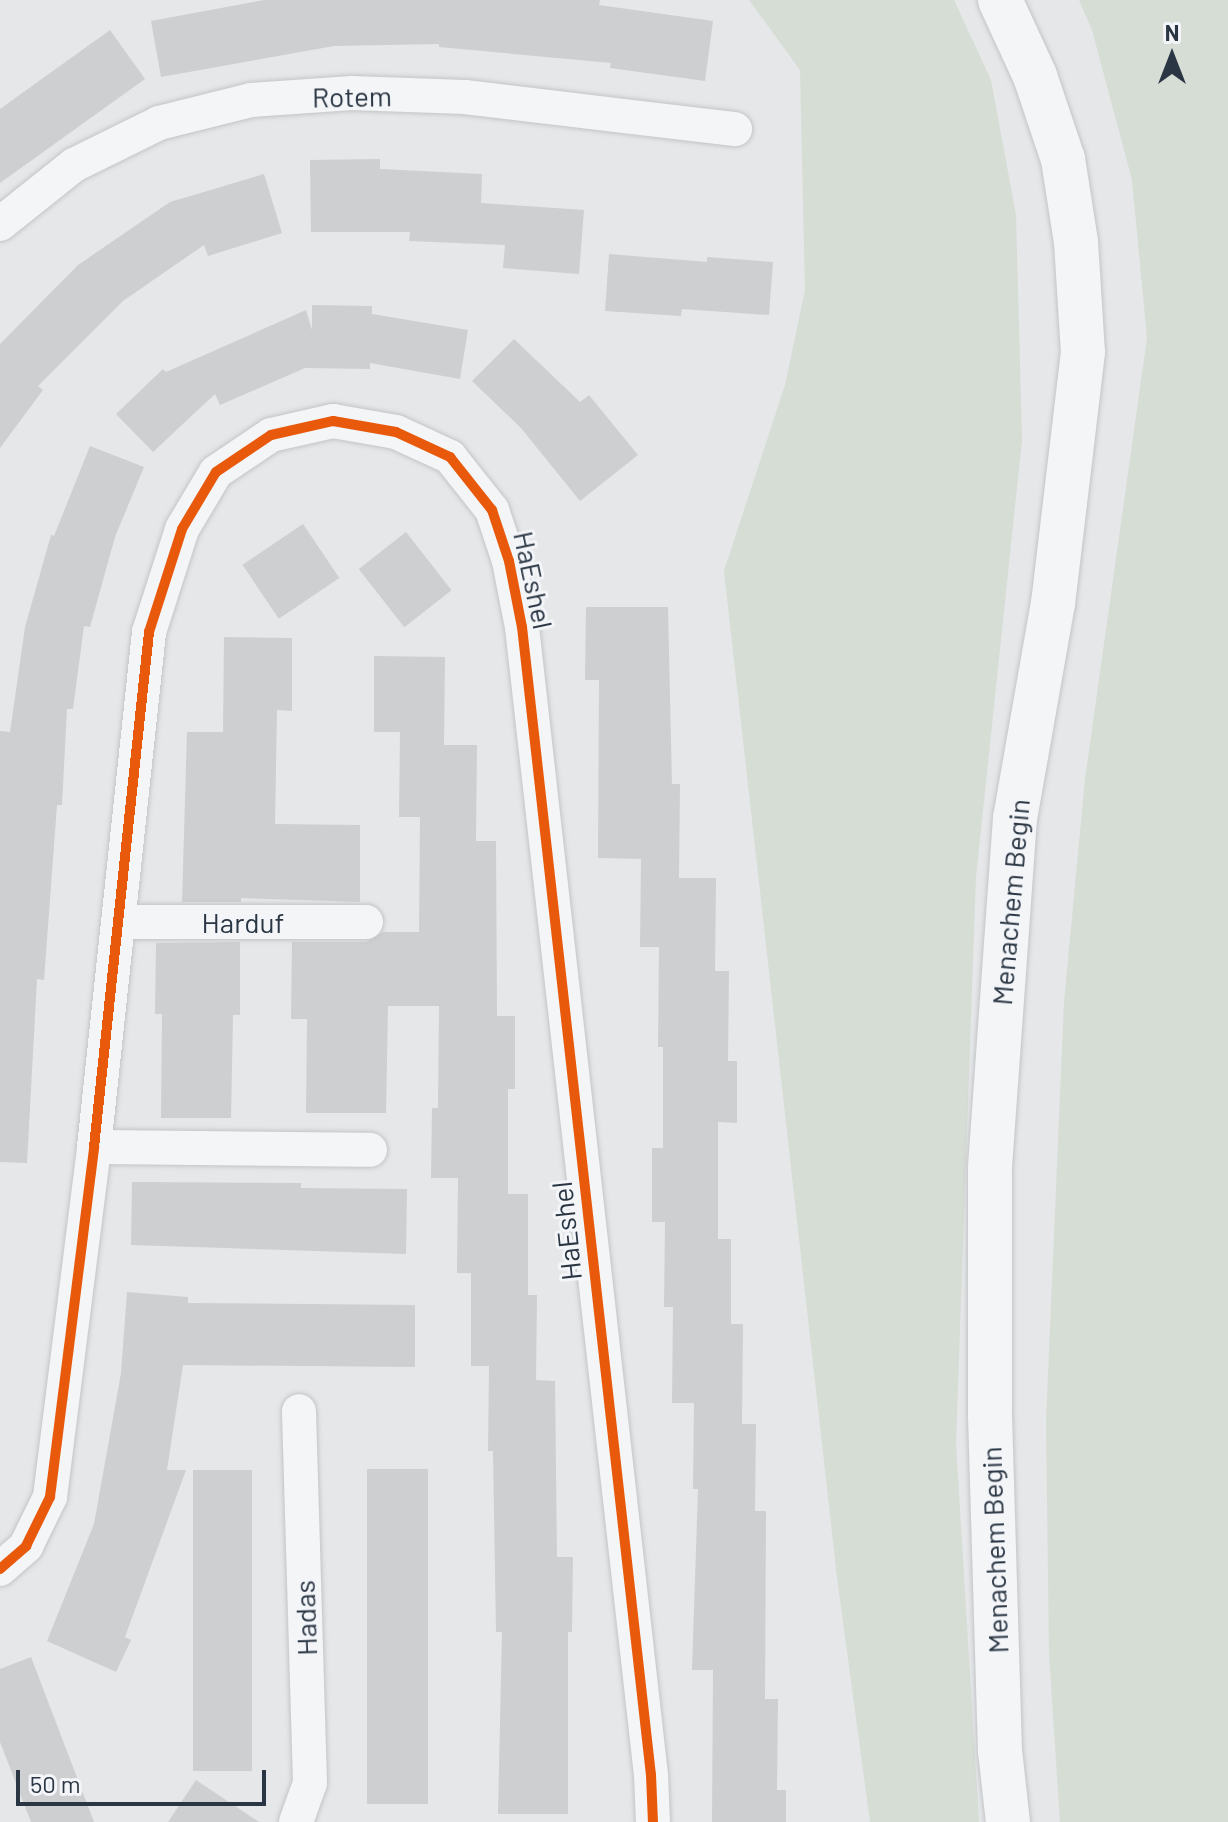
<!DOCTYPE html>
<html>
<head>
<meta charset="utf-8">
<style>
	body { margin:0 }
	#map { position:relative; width:1228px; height:1822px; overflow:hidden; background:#e5e7e9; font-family:Barlow,sans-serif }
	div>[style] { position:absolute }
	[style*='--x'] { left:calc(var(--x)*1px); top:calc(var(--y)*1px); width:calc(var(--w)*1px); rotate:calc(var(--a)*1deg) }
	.green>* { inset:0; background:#d6ddd5 }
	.building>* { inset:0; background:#cdcfd1; transform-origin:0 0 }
	.roads { filter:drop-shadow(0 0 2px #c3c5c7) drop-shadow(0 0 2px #c3c5c7) }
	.minor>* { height:34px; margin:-17px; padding:0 17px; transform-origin:17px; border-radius:17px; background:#f4f5f6 }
	.tertiary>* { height:44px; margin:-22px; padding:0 22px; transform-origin:22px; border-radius:22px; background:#f4f5f6 }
	.cycleway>* { height:10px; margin:-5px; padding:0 5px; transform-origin:5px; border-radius:5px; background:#e8590c }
	span { translate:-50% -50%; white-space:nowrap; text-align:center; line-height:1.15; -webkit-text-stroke:6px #f3f5f8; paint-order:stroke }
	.street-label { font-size:28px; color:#2a3643 }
	.north { position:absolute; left:1132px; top:16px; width:80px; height:80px; -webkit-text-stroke:6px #f3f5f8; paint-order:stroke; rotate:0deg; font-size:22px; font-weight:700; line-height:32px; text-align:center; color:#2a3643 }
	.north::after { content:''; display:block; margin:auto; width:28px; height:36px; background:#2a3643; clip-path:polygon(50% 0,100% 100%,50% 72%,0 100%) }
	.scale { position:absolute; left:16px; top:1770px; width:250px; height:36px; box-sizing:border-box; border:4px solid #2a3643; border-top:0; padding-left:10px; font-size:24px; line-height:28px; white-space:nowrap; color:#2a3643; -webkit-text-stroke:6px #f3f5f8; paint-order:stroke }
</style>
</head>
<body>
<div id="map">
	<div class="green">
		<i style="clip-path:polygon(749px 0,954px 0,991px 80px,1016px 215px,1022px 440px,976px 877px,956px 1443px,979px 1822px,870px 1822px,837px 1577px,724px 571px,785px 385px,805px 290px,800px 70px)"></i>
		<i style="clip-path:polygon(1079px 0,1228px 0,1228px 1822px,1060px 1822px,1049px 1654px,1046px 1421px,1064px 1002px,1085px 779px,1147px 338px,1132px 180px,1092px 30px)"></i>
	</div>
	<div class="building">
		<i style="clip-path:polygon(264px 0,600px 0,599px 5px,713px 21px,705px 81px,610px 68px,611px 63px,439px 47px,439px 44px,334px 46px,161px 77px,151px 21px)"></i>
		<i style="clip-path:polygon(110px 30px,145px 79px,0 183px,0 109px)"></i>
		<i style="clip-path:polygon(380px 159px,380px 169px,482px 174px,481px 203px,584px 210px,579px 274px,503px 268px,505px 245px,409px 241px,410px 232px,311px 232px,310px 160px)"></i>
		<i style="clip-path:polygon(264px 174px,282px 233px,208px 256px,204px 245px,123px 301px,38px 386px,43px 390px,0 448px,0 344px,78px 265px,170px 202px)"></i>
		<i style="clip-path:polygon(609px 254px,707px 262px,707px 257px,773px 262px,769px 315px,682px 309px,681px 316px,605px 311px)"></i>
		<i style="clip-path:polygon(312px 305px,372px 306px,372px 314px,468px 330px,460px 379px,370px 363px,370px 369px,305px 368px,220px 405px,215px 394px,153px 452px,116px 414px,163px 369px,166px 372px,306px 310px,312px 330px)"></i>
		<i style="clip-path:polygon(514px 339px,580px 402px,589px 395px,638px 455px,580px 501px,521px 428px,472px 381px)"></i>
		<i style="clip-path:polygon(90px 446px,144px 467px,115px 537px,90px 627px,84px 626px,73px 709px,67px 709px,62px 805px,57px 805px,44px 980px,37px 979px,27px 1163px,0 1162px,0 731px,10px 732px,25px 627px,51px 535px,54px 536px)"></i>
		<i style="left:303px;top:524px;width:65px;height:73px;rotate:56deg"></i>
		<i style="left:406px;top:532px;width:74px;height:60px;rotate:52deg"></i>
		<i style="clip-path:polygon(586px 607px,668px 607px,672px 784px,680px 784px,679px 878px,716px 878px,715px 971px,729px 971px,728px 1061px,737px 1061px,737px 1123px,718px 1122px,718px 1239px,731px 1239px,731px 1324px,743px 1324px,742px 1424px,756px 1424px,755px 1511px,766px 1511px,765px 1699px,778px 1699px,777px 1790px,786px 1790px,786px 1822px,712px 1822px,713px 1670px,692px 1670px,698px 1489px,693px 1489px,694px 1403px,672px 1403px,673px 1307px,664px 1307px,665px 1222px,652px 1222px,652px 1148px,663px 1148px,663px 1047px,658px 1047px,659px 947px,640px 947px,641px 859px,598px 858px,599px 680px,585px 680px)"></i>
		<i style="clip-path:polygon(224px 637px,292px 638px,292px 711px,277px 710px,275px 824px,360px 825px,360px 902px,241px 898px,241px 902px,182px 902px,187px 732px,223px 732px)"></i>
		<i style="clip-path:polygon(374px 656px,445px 657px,444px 745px,477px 745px,476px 841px,496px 841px,497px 1016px,515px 1016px,515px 1089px,508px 1089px,508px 1194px,528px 1194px,528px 1295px,537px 1295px,536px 1380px,555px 1381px,557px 1557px,573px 1557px,572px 1632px,568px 1632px,568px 1814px,498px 1814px,502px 1632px,496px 1632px,493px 1451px,488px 1451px,489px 1366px,471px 1366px,471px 1273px,457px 1273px,458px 1178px,431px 1178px,432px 1108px,438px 1108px,439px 1006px,388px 1006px,386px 1113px,306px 1113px,307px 1019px,291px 1019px,292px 942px,366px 942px,383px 932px,419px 932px,420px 817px,399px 817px,400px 732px,374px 732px)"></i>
		<i style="clip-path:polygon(240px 942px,240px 1015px,233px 1015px,231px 1118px,161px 1118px,162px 1014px,155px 1014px,156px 943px)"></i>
		<i style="clip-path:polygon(132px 1182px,301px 1183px,301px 1188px,407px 1189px,406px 1254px,131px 1245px)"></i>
		<i style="clip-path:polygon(127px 1292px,188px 1297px,188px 1303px,415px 1305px,415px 1367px,183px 1365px,167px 1470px,186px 1470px,125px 1637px,131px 1640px,116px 1672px,47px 1641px,94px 1524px,121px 1373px)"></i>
		<i style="left:428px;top:1469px;width:335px;height:61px;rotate:90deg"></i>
		<i style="left:193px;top:1470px;width:59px;height:301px"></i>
		<i style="clip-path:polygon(31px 1657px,94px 1822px,31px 1822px,0 1742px,0 1669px)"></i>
		<i style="clip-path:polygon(196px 1780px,259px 1822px,168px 1822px)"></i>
	</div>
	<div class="roads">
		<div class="minor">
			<i style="--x:0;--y:224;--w:95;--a:-38.6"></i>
			<i style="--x:74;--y:165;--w:95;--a:-26.3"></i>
			<i style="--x:159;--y:123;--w:95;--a:-14"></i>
			<i style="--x:251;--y:100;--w:101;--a:-4"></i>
			<i style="--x:352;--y:93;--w:113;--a:2"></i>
			<i style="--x:465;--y:97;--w:272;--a:6.8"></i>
			<i style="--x:119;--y:922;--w:247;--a:0"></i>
			<i style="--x:94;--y:1147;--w:276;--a:0.6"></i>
			<i style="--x:0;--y:1569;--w:35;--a:-41"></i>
			<i style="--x:26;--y:1546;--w:55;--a:-63.9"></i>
			<i style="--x:50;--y:1497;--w:353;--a:-82.8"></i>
			<i style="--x:94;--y:1147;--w:518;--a:-83.9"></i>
			<i style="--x:149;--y:632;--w:108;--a:-72.2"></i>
			<i style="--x:182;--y:529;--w:66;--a:-59.2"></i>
			<i style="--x:216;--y:472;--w:66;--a:-33.9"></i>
			<i style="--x:271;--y:435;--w:64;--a:-12.7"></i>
			<i style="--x:333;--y:421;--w:64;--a:9.9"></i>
			<i style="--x:396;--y:432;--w:60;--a:24.8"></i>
			<i style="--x:450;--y:457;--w:68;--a:51.6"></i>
			<i style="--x:492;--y:510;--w:54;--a:71.6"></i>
			<i style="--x:509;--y:561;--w:67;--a:78.9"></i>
			<i style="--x:522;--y:627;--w:1155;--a:83.59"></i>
			<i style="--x:651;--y:1775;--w:47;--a:87.6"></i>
			<i style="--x:296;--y:1822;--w:41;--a:-70.3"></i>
			<i style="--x:310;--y:1783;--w:372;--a:-91.7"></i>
		</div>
		<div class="tertiary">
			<i style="--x:1000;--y:0;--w:84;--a:65.3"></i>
			<i style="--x:1035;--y:76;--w:88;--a:71.4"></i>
			<i style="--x:1063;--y:159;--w:84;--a:81.1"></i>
			<i style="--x:1076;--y:242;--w:110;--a:86.4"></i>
			<i style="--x:1083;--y:352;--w:253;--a:96.8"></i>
			<i style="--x:1053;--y:603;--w:218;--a:100"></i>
			<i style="--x:1015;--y:818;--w:352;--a:94.1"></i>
			<i style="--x:990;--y:1169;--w:246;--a:90"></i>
			<i style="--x:990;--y:1415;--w:336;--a:88.3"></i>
			<i style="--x:1000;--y:1751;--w:71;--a:83.6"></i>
		</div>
	</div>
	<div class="cycleway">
		<i style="--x:0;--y:1569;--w:35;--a:-41"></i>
		<i style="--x:26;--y:1546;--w:55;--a:-63.9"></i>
		<i style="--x:50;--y:1497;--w:353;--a:-82.8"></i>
		<i style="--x:94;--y:1147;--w:518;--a:-83.9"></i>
		<i style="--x:149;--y:632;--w:108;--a:-72.2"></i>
		<i style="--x:182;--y:529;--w:66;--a:-59.2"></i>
		<i style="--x:216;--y:472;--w:66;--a:-33.9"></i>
		<i style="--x:271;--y:435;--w:64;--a:-12.7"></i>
		<i style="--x:333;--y:421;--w:64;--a:9.9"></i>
		<i style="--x:396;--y:432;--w:60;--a:24.8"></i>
		<i style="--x:450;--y:457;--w:68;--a:51.6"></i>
		<i style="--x:492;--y:510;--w:54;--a:71.6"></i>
		<i style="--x:509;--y:561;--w:67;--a:78.9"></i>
		<i style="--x:522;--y:627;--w:1155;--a:83.59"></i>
		<i style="--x:651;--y:1775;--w:47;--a:87.6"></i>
	</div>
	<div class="street-label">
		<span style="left:352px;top:96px;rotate:-1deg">Rotem</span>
		<span style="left:534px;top:580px;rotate:78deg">HaEshel</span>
		<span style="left:1010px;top:902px;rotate:-85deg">Menachem Begin</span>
		<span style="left:243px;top:922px">Harduf</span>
		<span style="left:566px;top:1231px;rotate:-96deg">HaEshel</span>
		<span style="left:994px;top:1550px;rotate:-92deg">Menachem Begin</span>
		<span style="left:305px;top:1618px;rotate:-92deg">Hadas</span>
	</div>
	<div class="north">N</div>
	<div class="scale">50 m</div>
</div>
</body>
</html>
